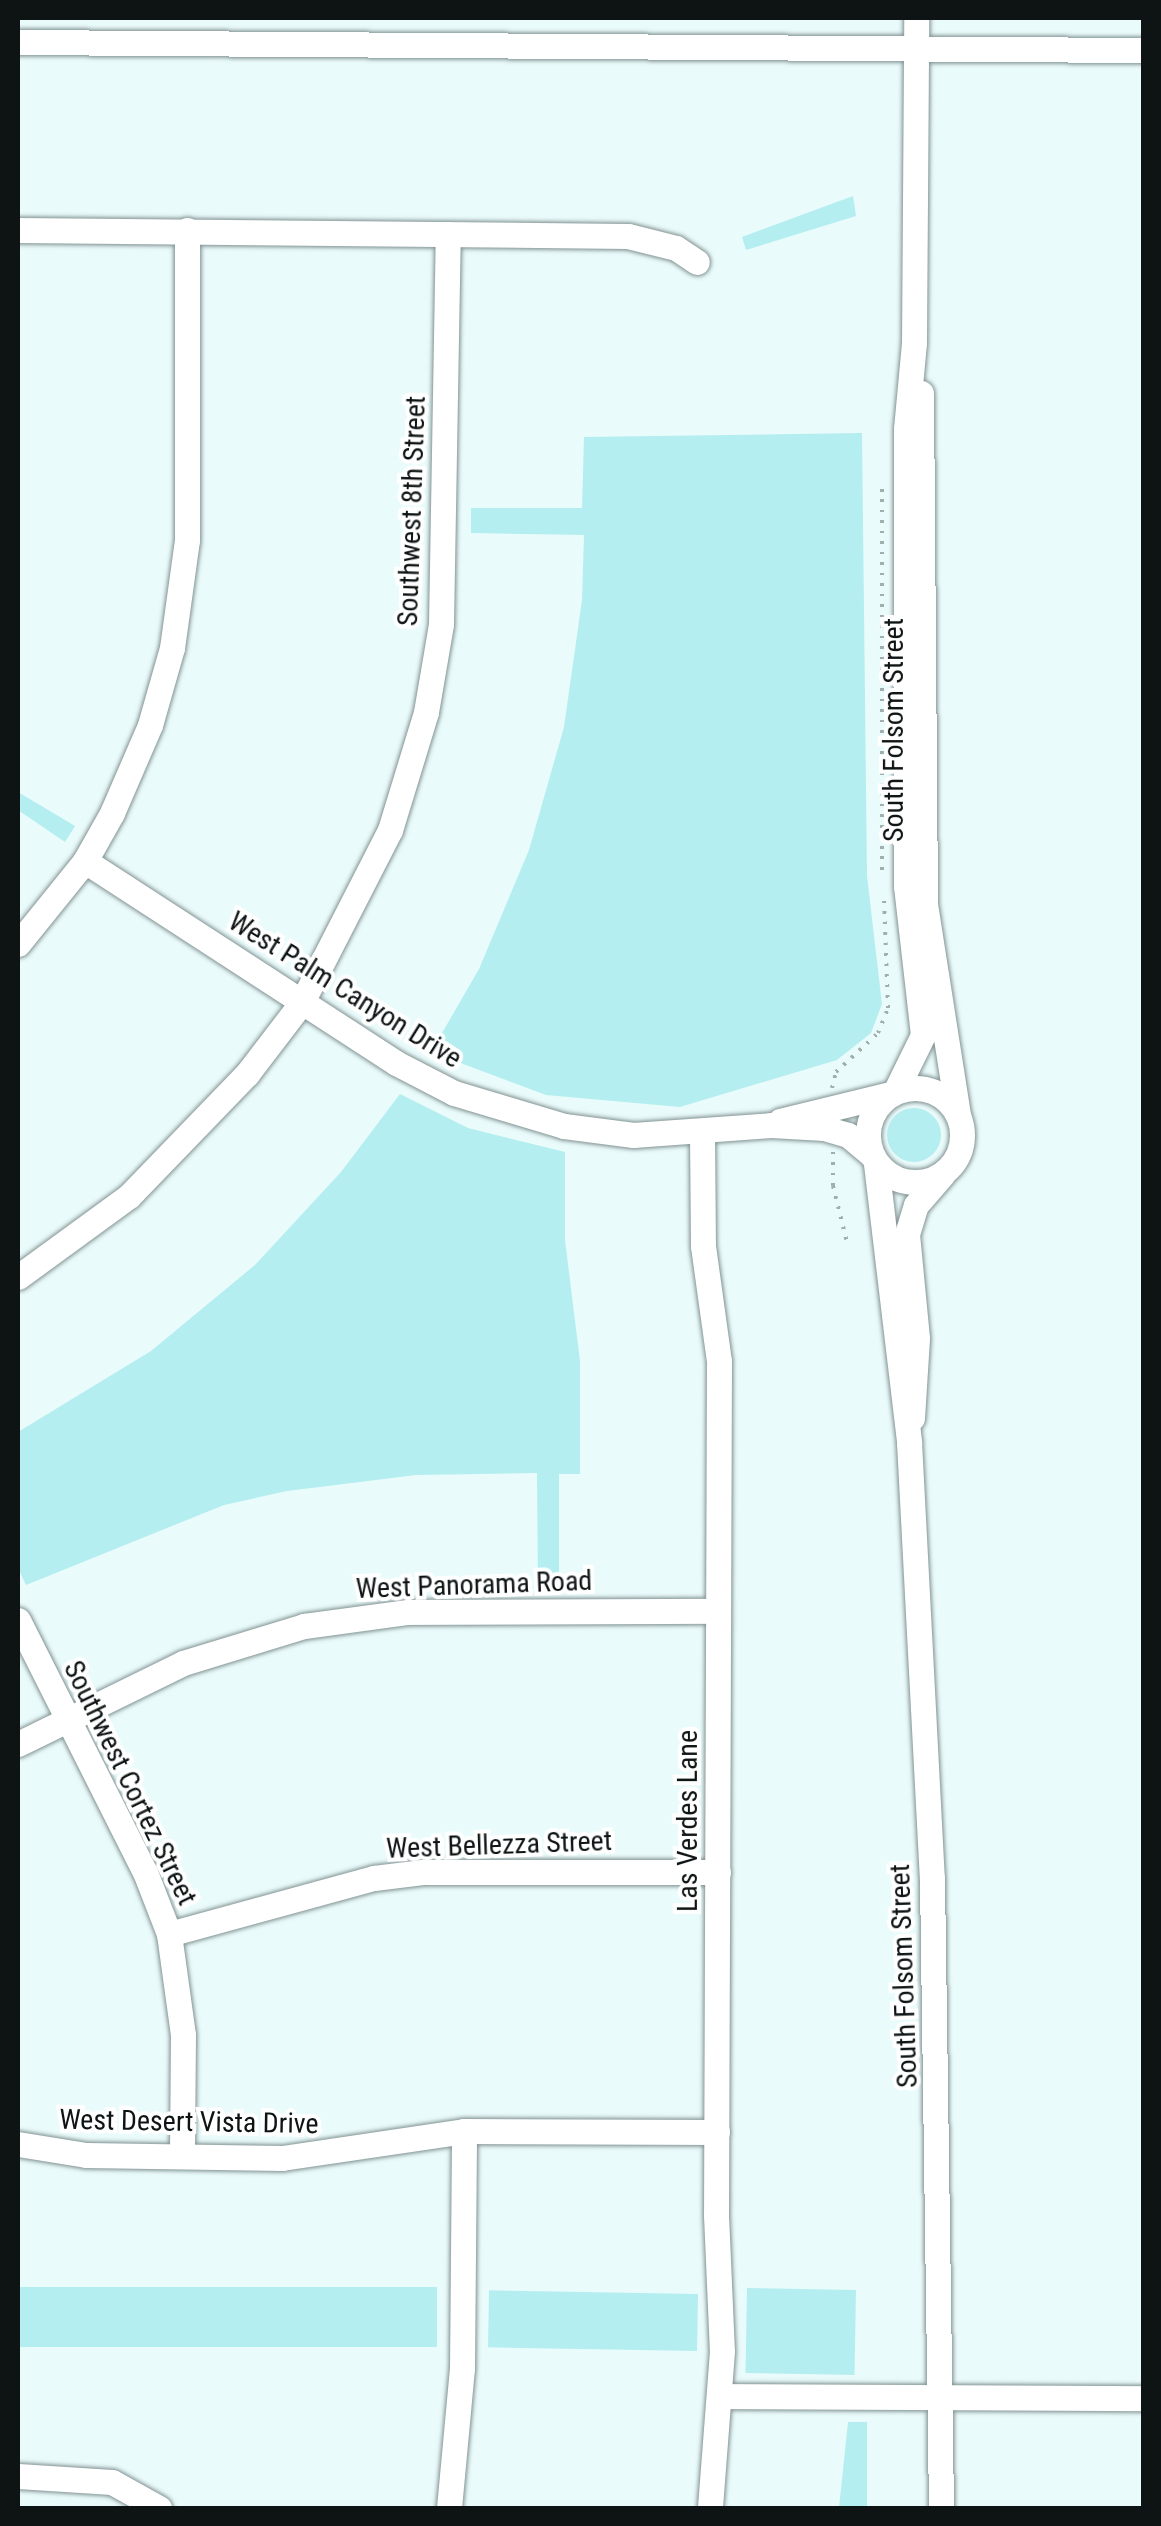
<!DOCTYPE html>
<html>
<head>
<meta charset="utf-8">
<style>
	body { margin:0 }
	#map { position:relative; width:1161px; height:2526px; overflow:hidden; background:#eafbfb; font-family:"Roboto Condensed",sans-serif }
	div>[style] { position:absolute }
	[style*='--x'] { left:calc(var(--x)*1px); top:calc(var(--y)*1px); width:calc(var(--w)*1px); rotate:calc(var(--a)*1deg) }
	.green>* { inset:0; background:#b4eef0; transform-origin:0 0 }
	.round { border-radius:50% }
	.path>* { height:4px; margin-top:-2px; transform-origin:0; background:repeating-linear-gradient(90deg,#a1aeae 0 2.5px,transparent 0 10.5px) }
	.roads { filter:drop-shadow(0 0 2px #829292) drop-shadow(0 0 2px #829292) }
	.minor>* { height:25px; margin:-12.5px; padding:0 12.5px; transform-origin:12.5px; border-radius:12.5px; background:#fff }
	.minor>.ring { margin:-12.5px; padding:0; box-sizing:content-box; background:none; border:25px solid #fff; border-radius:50% }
	span { translate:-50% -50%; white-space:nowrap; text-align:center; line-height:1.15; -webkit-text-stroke:8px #fff; paint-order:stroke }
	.street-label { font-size:28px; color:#0e1414 }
	.frame { position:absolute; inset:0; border:20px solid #0e1414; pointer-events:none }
</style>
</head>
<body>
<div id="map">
	<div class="green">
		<i style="clip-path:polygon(853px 196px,856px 216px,746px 250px,742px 237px)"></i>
		<i style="clip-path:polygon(862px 433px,867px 876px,882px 1004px,871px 1033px,837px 1060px,680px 1107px,546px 1095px,431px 1052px,479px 969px,529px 850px,564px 727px,582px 600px,584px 535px,471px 533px,471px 508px,582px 508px,584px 437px)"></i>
		<i style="clip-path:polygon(18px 792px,75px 826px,65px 842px,18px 810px)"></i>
		<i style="clip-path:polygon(400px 1094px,468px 1128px,565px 1152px,565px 1240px,580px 1361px,580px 1474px,559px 1474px,559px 1587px,538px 1587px,537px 1473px,416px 1475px,287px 1491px,224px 1505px,26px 1585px,18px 1568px,18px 1432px,151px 1351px,255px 1265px,341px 1172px)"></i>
		<i class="round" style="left:887px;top:1108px;width:54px;height:54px"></i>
		<i style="left:18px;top:2287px;width:419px;height:60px"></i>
		<i style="left:747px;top:2288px;width:109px;height:85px;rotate:1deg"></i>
		<i style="left:698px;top:2294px;width:57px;height:209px;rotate:91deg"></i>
		<i style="clip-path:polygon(848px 2422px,867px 2422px,867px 2508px,839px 2508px)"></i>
	</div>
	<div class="path">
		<i style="--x:882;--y:489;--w:386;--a:90"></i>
		<i style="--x:832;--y:1088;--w:16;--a:-76"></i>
		<i style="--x:836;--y:1072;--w:57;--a:-42.9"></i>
		<i style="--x:878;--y:1033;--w:27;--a:-68"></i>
		<i style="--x:888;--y:1008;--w:109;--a:-92.1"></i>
		<i style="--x:833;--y:1152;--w:34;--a:90"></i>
		<i style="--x:833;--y:1186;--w:62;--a:76"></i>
	</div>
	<div class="roads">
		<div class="minor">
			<i style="--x:18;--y:42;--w:1126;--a:0.41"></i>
			<i style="--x:18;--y:230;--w:610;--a:0.56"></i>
			<i style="--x:628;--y:236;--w:49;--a:14"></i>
			<i style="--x:676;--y:248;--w:25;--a:34"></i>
			<i style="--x:921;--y:393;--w:511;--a:89.55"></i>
			<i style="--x:925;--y:904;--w:214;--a:81.1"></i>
			<i style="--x:85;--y:861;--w:371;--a:33"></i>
			<i style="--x:396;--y:1063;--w:65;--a:27.3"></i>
			<i style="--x:454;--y:1093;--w:115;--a:16.7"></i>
			<i style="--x:564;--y:1126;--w:70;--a:7.4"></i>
			<i style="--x:633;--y:1135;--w:138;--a:-4.1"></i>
			<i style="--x:771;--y:1125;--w:53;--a:3.2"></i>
			<i style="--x:824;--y:1128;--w:25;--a:16"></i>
			<i style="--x:848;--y:1135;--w:30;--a:40"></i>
			<i style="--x:18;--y:944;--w:107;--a:-51.1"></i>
			<i style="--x:85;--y:861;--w:55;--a:-60.6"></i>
			<i style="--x:112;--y:813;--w:96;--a:-66.6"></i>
			<i style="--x:150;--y:725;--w:80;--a:-74.1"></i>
			<i style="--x:172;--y:648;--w:109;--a:-82.1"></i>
			<i style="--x:187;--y:540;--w:310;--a:-90"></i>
			<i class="ring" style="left:868px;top:1088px;width:69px;height:69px"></i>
			<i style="--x:895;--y:1092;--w:64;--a:-63.8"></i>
			<i style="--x:923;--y:1035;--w:150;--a:-96.5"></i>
			<i style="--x:906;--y:886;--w:457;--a:-90"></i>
			<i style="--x:906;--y:429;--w:86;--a:-84.7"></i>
			<i style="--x:914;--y:343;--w:325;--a:-89.6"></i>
			<i style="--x:780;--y:1121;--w:113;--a:-13.8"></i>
			<i style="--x:702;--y:1133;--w:113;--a:89.5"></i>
			<i style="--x:703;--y:1246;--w:116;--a:82.1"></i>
			<i style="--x:719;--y:1361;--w:854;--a:90.2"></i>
			<i style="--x:716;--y:2215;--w:136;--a:87.5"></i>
			<i style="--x:722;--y:2351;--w:157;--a:94.4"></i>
			<i style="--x:876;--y:1164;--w:280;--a:83.2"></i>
			<i style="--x:909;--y:1442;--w:437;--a:87"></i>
			<i style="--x:932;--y:1878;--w:630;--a:89.18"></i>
			<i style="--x:18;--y:1277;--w:137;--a:-36.1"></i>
			<i style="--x:129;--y:1196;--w:170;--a:-46"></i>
			<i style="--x:247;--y:1074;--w:91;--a:-52.6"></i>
			<i style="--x:302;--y:1002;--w:193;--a:-62.9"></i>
			<i style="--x:390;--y:830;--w:123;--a:-73"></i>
			<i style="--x:426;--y:712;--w:89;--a:-80.3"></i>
			<i style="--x:441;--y:624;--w:390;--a:-89"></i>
			<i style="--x:912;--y:1418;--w:80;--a:-86.4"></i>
			<i style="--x:917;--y:1338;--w:104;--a:-95.5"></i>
			<i style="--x:907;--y:1234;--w:30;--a:-73"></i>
			<i style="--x:916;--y:1205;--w:40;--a:-49"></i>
			<i style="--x:18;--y:1620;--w:282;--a:63.3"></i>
			<i style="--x:145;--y:1872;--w:66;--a:68.8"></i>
			<i style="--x:169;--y:1934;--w:102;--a:82.1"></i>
			<i style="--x:183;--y:2035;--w:121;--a:90.5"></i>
			<i style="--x:18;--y:1744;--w:184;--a:-26.1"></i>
			<i style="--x:183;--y:1663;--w:127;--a:-17"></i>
			<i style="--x:304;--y:1626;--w:105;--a:-7.7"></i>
			<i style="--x:408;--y:1612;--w:310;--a:-0.2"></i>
			<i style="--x:169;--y:1934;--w:213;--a:-15.3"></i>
			<i style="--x:374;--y:1878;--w:49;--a:-7"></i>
			<i style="--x:423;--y:1872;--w:295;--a:0"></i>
			<i style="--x:18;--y:2144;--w:69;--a:9.2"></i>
			<i style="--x:86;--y:2155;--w:196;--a:0.9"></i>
			<i style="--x:282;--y:2158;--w:184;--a:-8.4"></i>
			<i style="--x:464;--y:2131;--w:253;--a:0.2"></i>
			<i style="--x:722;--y:2396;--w:422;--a:0.3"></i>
			<i style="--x:18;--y:2476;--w:94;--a:3.7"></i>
			<i style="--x:112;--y:2482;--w:54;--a:29"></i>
			<i style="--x:449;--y:2508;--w:140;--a:-84.7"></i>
			<i style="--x:462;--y:2369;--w:238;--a:-89.5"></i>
		</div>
	</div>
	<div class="street-label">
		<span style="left:412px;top:511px;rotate:-88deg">Southwest 8th Street</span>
		<span style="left:894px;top:730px;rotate:-90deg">South Folsom Street</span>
		<span style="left:345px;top:990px;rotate:32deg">West Palm Canyon Drive</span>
		<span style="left:474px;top:1585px;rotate:-2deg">West Panorama Road</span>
		<span style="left:130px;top:1783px;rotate:64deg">Southwest Cortez Street</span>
		<span style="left:688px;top:1821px;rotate:-90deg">Las Verdes Lane</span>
		<span style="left:499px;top:1845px;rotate:-2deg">West Bellezza Street</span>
		<span style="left:904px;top:1976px;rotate:-92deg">South Folsom Street</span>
		<span style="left:189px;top:2122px;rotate:1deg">West Desert Vista Drive</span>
	</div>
	<div class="frame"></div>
</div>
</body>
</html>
